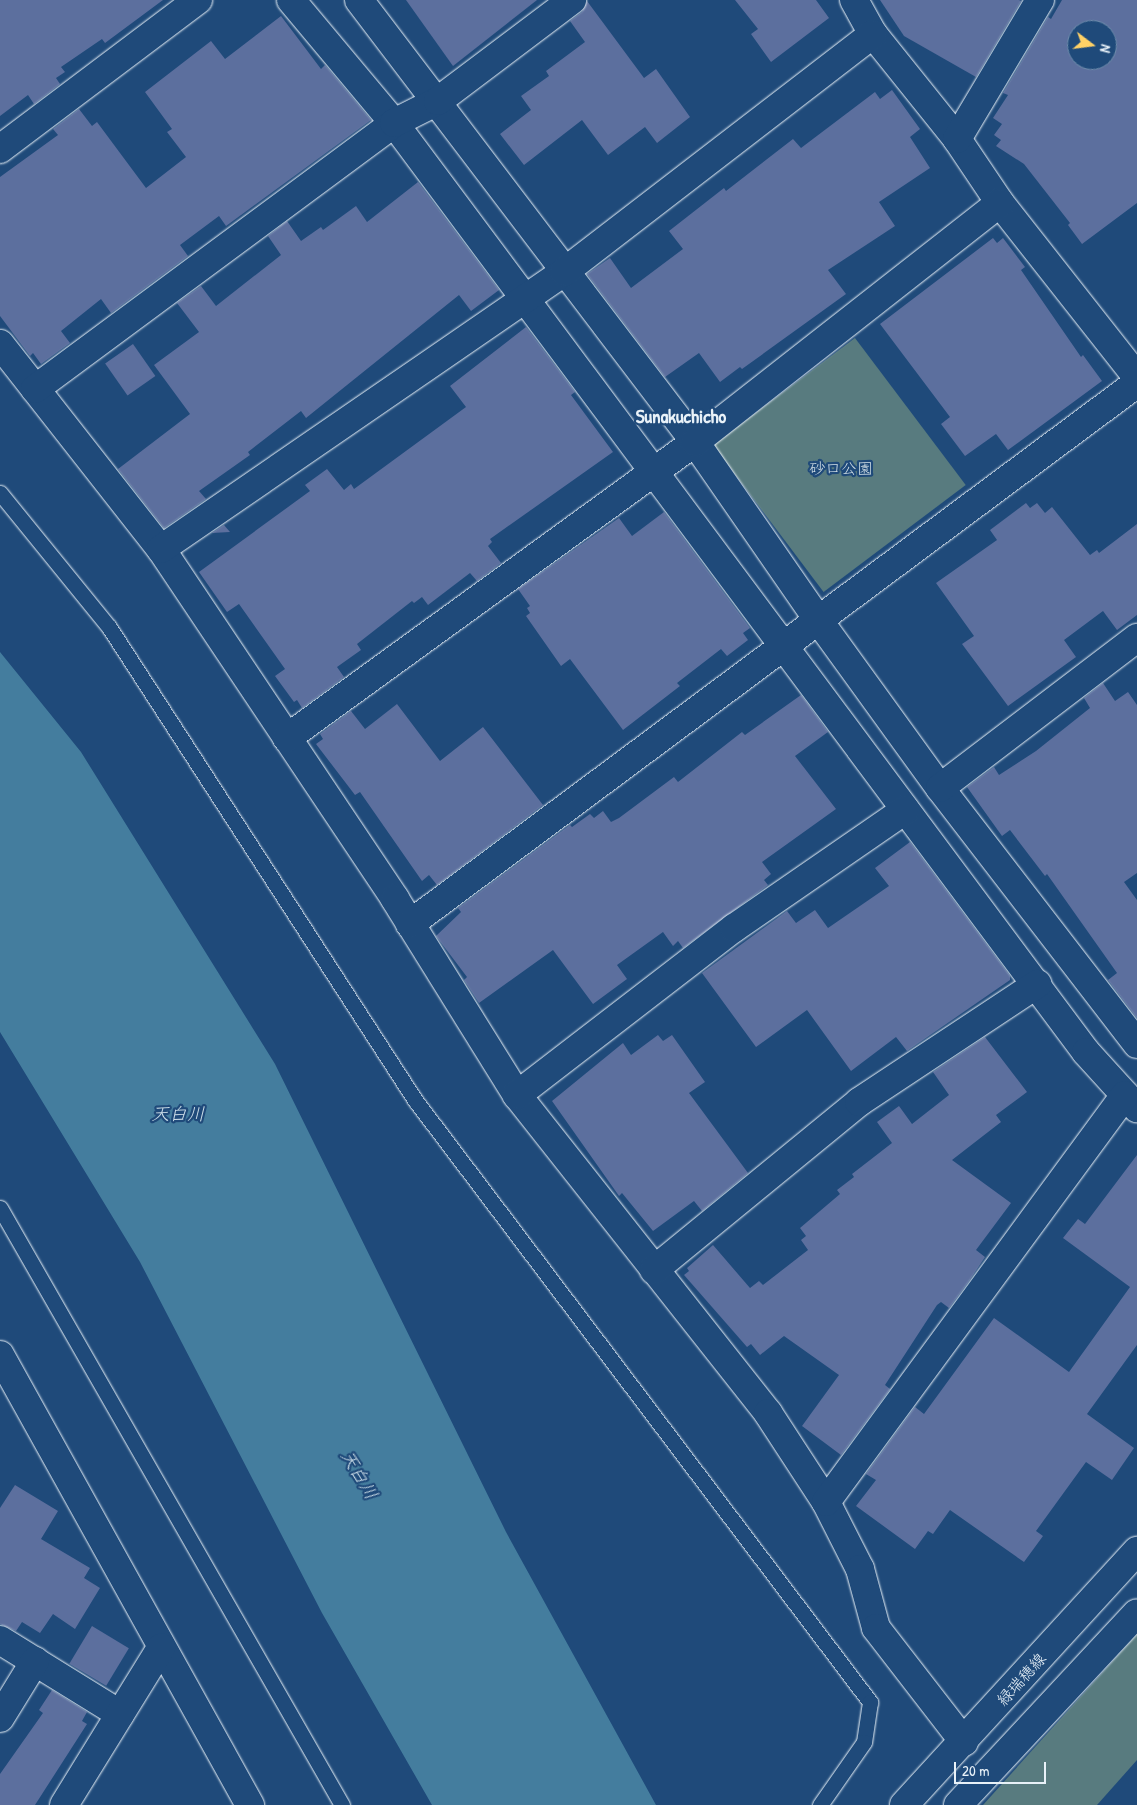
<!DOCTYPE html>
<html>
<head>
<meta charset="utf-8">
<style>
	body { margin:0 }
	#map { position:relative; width:1137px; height:1805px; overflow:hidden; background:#1f4a7a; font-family:"Patrick Hand","Klee One",sans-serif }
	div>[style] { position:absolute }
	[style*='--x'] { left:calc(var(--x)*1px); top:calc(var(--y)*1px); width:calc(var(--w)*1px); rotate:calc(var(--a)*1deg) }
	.green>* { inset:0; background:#587b7f; transform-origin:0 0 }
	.water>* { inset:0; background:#447d9e }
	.building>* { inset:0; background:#5c6f9e; transform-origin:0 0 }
	.roads { filter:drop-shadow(0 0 1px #e8f1f8) drop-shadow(0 0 1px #e8f1f8) }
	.service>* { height:15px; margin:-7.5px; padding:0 7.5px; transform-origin:7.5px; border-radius:7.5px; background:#1f4a7a }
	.minor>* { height:28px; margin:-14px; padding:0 14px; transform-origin:14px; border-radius:14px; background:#1f4a7a }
	.secondary>* { height:28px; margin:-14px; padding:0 14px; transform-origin:14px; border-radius:14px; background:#1f4a7a }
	span { translate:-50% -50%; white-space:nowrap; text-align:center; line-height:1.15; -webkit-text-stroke:4.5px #1f4a7a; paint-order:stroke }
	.park-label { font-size:16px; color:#d2dfe6 }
	.street-label { font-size:16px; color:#e8f1f8 }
	.water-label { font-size:18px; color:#cfe0ea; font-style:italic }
	.quarter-label { font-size:19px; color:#e8f1f8; font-weight:700 }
	.north { position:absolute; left:1067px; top:20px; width:50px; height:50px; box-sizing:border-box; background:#1f4a7a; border:1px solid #6f8dac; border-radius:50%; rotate:105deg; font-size:14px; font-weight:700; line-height:20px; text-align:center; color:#e8f1f8 }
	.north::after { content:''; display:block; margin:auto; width:18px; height:22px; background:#ffd166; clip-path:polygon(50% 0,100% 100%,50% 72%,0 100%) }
	.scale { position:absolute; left:954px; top:1762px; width:92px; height:22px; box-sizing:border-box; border:2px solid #e8f1f8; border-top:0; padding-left:6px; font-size:15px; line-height:18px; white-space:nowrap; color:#e8f1f8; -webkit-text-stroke:4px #1f4a7a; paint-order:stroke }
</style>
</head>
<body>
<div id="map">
	<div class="green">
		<i style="left:855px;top:338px;width:184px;height:178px;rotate:53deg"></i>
		<i style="clip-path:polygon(1137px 1634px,1137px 1760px,1097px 1805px,983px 1805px)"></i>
	</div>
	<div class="water">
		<i style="clip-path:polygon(0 652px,81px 752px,275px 1064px,506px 1532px,656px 1805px,432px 1805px,322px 1613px,140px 1262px,0 1032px)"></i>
	</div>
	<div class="building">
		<i style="clip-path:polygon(0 0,163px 0,105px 43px,102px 39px,61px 67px,65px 72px,56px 78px,60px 84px,34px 104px,28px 95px,0 116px)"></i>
		<i style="clip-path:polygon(406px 0,537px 0,453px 66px)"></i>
		<i style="clip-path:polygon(735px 0,816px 0,829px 18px,771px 62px,751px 34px,758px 29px)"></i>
		<i style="clip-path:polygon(880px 0,1019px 0,1021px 1px,976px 77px,904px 36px)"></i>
		<i style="clip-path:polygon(evenodd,1062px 0,1137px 0,1137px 203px,1082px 244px,1068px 225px,1070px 223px,1024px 164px,996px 146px,1001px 140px,994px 135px,1002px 124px,993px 118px,1008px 95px,1003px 93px,1048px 17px,1051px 19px,1062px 0,1077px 30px,1107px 30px,1107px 60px,1077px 60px,1077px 30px)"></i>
		<i style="clip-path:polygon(587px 1px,644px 78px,656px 69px,690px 117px,657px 143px,645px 127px,608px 155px,582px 120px,524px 165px,500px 134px,531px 110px,521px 96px,549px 76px,546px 71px,585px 42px,570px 21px,582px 12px)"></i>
		<i style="clip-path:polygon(281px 16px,321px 69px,325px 65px,371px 120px,226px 226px,219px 216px,180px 245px,188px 256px,111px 313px,101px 299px,61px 331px,70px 343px,41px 364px,33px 353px,30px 356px,0 316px,0 177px,58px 135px,53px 129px,79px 109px,92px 126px,97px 122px,146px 188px,186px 157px,167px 132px,172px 129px,145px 92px,211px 41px,225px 59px)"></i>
		<i style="clip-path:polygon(892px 90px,920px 129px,910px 137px,930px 168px,879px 202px,895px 226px,828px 270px,846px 294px,742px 369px,740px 367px,720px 382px,699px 353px,665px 377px,587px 274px,610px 258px,631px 288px,683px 249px,669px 231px,724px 188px,726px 191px,793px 139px,801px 148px,875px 92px,880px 99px)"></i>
		<i style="clip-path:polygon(418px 182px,499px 290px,471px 311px,459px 295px,306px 418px,301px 411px,248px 452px,250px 455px,199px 491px,206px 499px,164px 528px,118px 469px,190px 414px,154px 365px,199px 332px,177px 303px,201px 286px,216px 306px,281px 255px,268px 236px,287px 221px,301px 241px,321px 227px,323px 230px,356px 206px,367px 222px)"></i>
		<i style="clip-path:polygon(993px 238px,997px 243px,1003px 238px,1025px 267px,1021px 270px,1081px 357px,1083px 355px,1102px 381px,1008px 450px,996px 434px,965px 456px,941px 424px,950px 417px,880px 324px)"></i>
		<i style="clip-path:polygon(526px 327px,575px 392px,571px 395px,613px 452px,490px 539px,492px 542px,488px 546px,501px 563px,477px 581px,470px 573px,428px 605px,422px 597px,414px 603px,412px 601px,357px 644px,361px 650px,337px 667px,344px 677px,302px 708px,297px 700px,294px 702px,275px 676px,285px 669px,239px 604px,227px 612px,199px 572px,310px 491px,305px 485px,327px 469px,344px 490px,351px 484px,354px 489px,466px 407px,450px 386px)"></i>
		<i style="left:133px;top:344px;width:39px;height:34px;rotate:55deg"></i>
		<i style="clip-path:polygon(1026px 503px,1030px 508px,1037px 503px,1045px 513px,1052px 507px,1090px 555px,1097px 550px,1099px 553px,1137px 524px,1137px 615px,1117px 630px,1103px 611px,1064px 640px,1076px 657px,1008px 706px,962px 644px,974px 636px,936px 583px,997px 540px,990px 530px)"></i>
		<i style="clip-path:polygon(664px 512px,750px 628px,743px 633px,748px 640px,727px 656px,721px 649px,677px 683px,680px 686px,623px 730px,570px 659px,561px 666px,526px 616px,530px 613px,527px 608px,530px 606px,518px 589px,619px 518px,632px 536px)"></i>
		<i style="clip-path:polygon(224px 525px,230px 532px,212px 533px)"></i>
		<i style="clip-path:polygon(1103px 683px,1115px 701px,1128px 692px,1137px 705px,1137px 873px,1124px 882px,1137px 900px,1137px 1018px,1108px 980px,1117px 973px,1047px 874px,1045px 876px,1010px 830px,1002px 836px,967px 787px,994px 767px,999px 775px,1036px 751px,1090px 708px,1084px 698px)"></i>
		<i style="clip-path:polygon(801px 695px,828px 732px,795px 756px,836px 809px,762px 862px,771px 874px,764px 880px,768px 885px,683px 948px,678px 941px,673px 946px,663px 932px,617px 965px,627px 979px,593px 1004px,553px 950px,479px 1003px,464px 980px,467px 977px,436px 936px,461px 912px,458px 908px,570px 825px,572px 827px,590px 814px,594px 818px,603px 811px,611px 822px,619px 818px,674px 777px,678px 782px,742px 732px,745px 735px)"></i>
		<i style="clip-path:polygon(397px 704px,440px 761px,483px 727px,543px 805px,437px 885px,429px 875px,422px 881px,360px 792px,355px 795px,316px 744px,323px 739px,320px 734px,351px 711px,365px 729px)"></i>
		<i style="clip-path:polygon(910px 842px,1010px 976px,1010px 980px,907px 1051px,896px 1037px,851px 1071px,807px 1010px,756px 1047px,702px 973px,787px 911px,796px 923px,815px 910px,828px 928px,889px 886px,875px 868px)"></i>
		<i style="clip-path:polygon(658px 1035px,663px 1041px,672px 1035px,705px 1082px,689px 1093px,748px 1173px,702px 1211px,694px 1201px,653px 1231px,622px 1193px,619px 1196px,552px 1101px,623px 1043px,631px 1055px)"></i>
		<i style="clip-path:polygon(985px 1037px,1027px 1092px,996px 1115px,1001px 1122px,952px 1160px,1011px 1203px,976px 1250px,985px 1257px,969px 1281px,949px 1308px,941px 1302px,937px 1305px,885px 1385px,890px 1389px,841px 1455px,802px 1426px,839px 1375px,784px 1336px,760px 1355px,751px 1344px,747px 1347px,684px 1275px,689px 1271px,687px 1268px,713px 1245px,750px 1288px,759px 1281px,763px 1285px,808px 1250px,801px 1240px,806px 1236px,800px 1228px,840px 1194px,837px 1190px,854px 1177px,852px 1174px,892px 1143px,877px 1122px,899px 1106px,912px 1124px,949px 1095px,933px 1072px)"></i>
		<i style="clip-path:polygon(1137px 1155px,1137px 1345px,1087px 1414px,1134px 1448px,1112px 1480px,1086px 1462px,1036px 1531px,1043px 1536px,1024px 1562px,950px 1510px,933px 1534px,928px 1531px,915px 1549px,856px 1506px,876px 1480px,866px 1474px,915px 1407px,924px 1414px,994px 1318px,1069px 1372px,1130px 1287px,1063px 1238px,1078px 1219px,1085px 1224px)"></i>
		<i style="clip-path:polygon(15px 1485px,58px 1511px,41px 1539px,90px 1568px,84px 1578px,100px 1588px,75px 1629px,53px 1614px,40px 1633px,22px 1622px,16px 1631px,0 1624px,0 1508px)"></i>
		<i style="left:92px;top:1626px;width:43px;height:44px;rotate:31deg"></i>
		<i style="clip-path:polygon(52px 1690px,87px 1712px,82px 1721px,87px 1724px,35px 1805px,0 1805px,0 1774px,43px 1713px,39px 1710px)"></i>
	</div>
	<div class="roads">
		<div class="service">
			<i style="--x:0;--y:493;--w:173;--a:50.9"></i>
			<i style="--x:109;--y:627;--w:563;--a:57.1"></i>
			<i style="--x:415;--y:1100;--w:755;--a:52.92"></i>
			<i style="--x:870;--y:1702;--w:40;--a:98.5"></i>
			<i style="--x:864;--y:1742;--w:77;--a:124.9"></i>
			<i style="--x:0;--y:1208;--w:688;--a:60.19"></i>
		</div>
		<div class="minor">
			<i style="--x:291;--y:0;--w:160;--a:50.1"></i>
			<i style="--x:394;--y:123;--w:1158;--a:53.32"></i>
			<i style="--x:1086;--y:1052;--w:76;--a:47.7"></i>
			<i style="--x:359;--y:0;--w:555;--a:52.76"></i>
			<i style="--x:695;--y:442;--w:218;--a:55.3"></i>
			<i style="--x:819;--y:621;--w:206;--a:54.1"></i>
			<i style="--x:940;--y:788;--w:323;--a:52.4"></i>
			<i style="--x:854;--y:0;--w:39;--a:61"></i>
			<i style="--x:873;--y:34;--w:134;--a:51.3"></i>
			<i style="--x:957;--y:139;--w:77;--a:56.1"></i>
			<i style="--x:1000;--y:203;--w:221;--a:51.8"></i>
			<i style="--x:957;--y:139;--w:162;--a:-59.2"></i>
			<i style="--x:0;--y:149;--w:248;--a:-37"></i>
			<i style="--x:0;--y:344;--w:261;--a:51.9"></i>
			<i style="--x:161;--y:549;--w:421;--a:56.2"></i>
			<i style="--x:395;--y:899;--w:231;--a:58.1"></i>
			<i style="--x:517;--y:1095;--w:405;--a:51.7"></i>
			<i style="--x:768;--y:1413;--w:106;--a:56.9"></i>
			<i style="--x:826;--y:1502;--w:75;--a:63.1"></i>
			<i style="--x:860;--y:1569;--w:61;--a:74.8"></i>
			<i style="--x:876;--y:1628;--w:144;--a:52.3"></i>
			<i style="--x:35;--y:389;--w:447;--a:-36.5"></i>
			<i style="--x:394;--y:123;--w:49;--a:-26.6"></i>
			<i style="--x:438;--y:101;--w:168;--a:-37"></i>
			<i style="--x:161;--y:549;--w:489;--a:-34.5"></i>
			<i style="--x:564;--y:272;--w:390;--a:-37.6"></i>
			<i style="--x:287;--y:738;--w:504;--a:-35.96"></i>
			<i style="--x:695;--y:442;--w:387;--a:-38.1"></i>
			<i style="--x:940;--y:788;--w:248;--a:-37.3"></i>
			<i style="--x:410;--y:924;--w:906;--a:-36.65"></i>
			<i style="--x:517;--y:1095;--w:274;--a:-37.6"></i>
			<i style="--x:734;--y:928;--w:208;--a:-34.6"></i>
			<i style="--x:654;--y:1270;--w:265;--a:-39.3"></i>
			<i style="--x:859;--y:1102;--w:214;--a:-33.5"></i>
			<i style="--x:0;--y:1355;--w:515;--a:60.95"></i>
			<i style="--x:826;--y:1502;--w:505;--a:-53.7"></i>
			<i style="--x:0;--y:1640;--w:141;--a:31.7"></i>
			<i style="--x:0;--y:1718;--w:67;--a:-58.4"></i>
			<i style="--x:64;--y:1805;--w:185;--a:-58.3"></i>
			<i style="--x:958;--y:1805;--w:262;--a:-47"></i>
		</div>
		<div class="secondary">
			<i style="--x:904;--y:1805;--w:345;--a:-47.5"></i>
		</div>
	</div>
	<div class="park-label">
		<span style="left:841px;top:468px">砂口公園</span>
	</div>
	<div class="street-label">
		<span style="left:1021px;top:1679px;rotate:-48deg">緑瑞穂線</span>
	</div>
	<div class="water-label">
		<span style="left:178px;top:1114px">天白川</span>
		<span style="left:359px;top:1475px;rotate:59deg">天白川</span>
	</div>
	<div class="quarter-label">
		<span style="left:681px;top:417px">Sunakuchicho</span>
	</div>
	<div class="north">N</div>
	<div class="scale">20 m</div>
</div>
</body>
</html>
